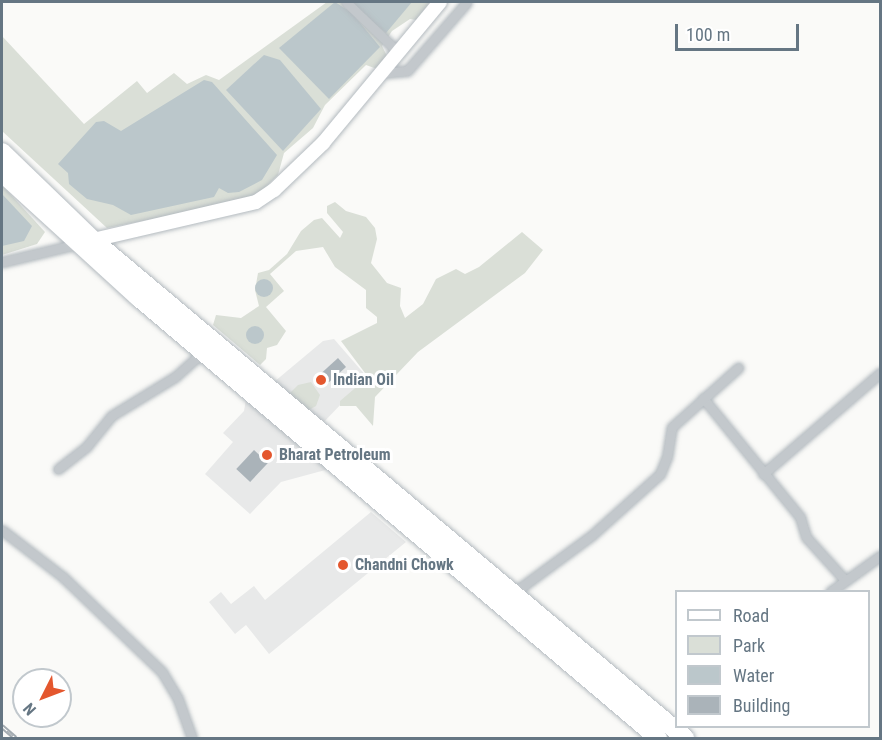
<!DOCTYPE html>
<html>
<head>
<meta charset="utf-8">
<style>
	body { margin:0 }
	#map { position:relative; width:882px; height:740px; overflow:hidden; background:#fafaf8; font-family:"Roboto Condensed",sans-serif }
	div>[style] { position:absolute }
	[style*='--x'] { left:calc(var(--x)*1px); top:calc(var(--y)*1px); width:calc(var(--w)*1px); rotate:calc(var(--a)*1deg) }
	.built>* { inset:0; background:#e8e9e9 }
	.green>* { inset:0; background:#dadfd7 }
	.water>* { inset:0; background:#bbc7cb }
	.round { border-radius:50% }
	.building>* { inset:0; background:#aab3b9; transform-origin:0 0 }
	.roads { filter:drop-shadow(0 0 2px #b3babf) drop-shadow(0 0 2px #b3babf) }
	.street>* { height:9px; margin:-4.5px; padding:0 4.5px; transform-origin:4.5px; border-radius:4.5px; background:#c3c8cc }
	.secondary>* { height:14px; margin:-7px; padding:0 7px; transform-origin:7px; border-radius:7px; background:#fff }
	.highway>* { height:18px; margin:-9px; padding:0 9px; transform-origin:9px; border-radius:9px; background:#fff }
	.rail>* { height:4.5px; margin-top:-2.25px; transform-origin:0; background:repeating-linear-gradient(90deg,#fff 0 7px,#a2aab0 0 14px); box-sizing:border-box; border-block:2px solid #a2aab0 }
	.dots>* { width:16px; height:16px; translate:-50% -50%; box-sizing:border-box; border:3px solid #fff; border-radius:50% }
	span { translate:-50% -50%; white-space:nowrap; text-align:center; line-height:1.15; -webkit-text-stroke:6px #fff; paint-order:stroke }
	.poi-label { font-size:16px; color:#657683; font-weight:700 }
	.left { translate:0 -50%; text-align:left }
	.frame { position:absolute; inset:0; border:3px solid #657683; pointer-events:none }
	.legend { position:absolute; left:675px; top:590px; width:195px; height:138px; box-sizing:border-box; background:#fff; border:2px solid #c1c8cd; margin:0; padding:8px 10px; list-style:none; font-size:18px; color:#657683 }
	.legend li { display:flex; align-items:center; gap:12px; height:30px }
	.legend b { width:30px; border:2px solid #c1c8cd }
	.north { position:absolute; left:12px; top:668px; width:60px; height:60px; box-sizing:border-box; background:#fff; border:2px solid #c1c8cd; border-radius:50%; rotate:228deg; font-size:16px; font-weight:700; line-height:24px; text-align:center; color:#657683 }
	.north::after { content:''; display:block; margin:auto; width:21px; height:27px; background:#e4572e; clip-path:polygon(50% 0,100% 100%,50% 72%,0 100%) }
	.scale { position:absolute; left:675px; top:24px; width:124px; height:27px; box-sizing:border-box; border:3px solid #657683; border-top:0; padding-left:8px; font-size:18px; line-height:21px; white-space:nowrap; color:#657683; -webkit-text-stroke:4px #fff; paint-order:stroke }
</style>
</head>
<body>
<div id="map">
	<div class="built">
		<i style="clip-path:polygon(334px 339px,367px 377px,321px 425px,274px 382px,323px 341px)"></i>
		<i style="clip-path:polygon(246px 399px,329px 469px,281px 482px,250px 514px,205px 474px,233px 442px,223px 433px,244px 411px)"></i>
		<i style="clip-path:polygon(371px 512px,406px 542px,269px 654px,246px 625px,235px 634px,209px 602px,221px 592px,231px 604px,254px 586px,265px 600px)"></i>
	</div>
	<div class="green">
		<i style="clip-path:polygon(327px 2px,430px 2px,416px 20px,410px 19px,392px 31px,382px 46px,388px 58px,377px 69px,366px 65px,325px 105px,313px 128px,284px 153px,278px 175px,253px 199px,107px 228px,2px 131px,2px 36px,84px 124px,137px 81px,147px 93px,174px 73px,187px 84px,206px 75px,219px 80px)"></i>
		<i style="clip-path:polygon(2px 185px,45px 232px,37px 244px,2px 255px)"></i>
		<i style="clip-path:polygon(335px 202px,346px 211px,366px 217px,375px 228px,377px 239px,371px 263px,387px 283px,401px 288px,400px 306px,405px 318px,423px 304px,436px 279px,456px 269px,465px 274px,479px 267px,522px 232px,543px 250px,525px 273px,418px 352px,375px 397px,373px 426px,356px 406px,340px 406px,340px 401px,368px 377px,341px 341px,377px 323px,377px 317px,366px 308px,366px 290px,335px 267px,323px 247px,296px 251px,270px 274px,284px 291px,266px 307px,286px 331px,277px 345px,267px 348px,266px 359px,260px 365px,213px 325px,216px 315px,241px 318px,259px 306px,255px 290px,258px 273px,269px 270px,287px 254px,301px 231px,314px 220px,322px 218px,340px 238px,343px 232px,327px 213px,327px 206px)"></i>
		<i style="clip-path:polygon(311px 382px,320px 395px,316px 406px,307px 411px,289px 394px,298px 385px)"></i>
	</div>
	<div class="water">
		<i style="clip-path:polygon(335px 2px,352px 13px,380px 47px,329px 99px,279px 48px)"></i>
		<i style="clip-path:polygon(348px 2px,412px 2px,386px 33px)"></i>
		<i style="clip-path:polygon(264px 55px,280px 60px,321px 109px,283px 151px,226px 90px)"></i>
		<i style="clip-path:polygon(204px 80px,212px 82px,277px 155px,262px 180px,239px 192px,228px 193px,219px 188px,214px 197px,131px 215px,113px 205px,87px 199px,69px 184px,68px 173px,58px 164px,96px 122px,104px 121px,121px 131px)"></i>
		<i style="clip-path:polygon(2px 194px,32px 226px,24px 241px,2px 246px)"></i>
		<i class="round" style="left:255px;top:279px;width:18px;height:18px"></i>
		<i class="round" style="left:246px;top:326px;width:18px;height:18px"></i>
	</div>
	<div class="building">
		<i style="left:338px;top:358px;width:12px;height:23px;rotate:48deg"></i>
		<i style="left:254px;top:450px;width:19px;height:26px;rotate:43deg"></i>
	</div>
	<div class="roads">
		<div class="street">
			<i style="--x:346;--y:2;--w:74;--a:43.9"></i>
			<i style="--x:382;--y:73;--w:25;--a:-5"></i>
			<i style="--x:407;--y:71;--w:91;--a:-49"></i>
			<i style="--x:2;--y:262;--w:77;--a:-13.5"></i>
			<i style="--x:703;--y:398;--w:154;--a:50.8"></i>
			<i style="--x:800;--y:517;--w:21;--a:73"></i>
			<i style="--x:806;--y:537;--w:57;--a:47.9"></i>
			<i style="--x:58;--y:469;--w:37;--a:-38"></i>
			<i style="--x:87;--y:446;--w:38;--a:-51"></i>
			<i style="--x:111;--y:416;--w:75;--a:-31.4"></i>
			<i style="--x:175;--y:377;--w:38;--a:-42"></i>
			<i style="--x:763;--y:474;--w:155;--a:-40.8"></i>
			<i style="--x:2;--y:530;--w:77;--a:37.6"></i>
			<i style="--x:63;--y:577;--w:137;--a:43.8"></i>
			<i style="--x:162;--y:672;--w:31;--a:59"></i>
			<i style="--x:178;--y:699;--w:41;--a:70.3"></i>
			<i style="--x:830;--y:592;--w:62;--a:-35.8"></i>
			<i style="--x:512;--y:594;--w:98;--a:-36.3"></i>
			<i style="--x:591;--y:536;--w:93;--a:-41.9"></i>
			<i style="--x:660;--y:474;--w:18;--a:-68"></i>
			<i style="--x:667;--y:457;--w:30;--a:-81"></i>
			<i style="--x:672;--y:427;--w:89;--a:-41.8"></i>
		</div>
		<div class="secondary">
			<i style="--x:93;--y:240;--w:167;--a:-13.1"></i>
			<i style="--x:256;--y:202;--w:22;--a:-34"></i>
			<i style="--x:274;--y:190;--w:68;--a:-43.8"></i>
			<i style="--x:323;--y:143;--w:183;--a:-50.3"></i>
		</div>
		<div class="highway">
			<i style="--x:2;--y:152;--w:127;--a:44"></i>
			<i style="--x:93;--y:240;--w:774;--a:40.07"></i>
			<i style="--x:2;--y:173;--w:184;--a:42.4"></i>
			<i style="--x:138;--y:297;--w:682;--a:40.3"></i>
		</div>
	</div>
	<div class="rail">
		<i style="--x:2;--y:726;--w:18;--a:41"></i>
	</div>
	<div class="dots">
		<i style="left:321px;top:380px;background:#e4572e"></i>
		<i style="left:267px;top:455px;background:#e4572e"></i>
		<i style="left:343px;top:565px;background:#e4572e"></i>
	</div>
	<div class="poi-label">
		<span class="left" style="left:333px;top:380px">Indian Oil</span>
		<span class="left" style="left:279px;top:455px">Bharat Petroleum</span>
		<span class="left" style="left:355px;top:565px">Chandni Chowk</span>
	</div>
	<div class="frame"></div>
	<ul class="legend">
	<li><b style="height:8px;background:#fff"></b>Road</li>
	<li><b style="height:16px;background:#dadfd7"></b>Park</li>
	<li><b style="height:16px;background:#bbc7cb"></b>Water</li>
	<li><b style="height:16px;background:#aab3b9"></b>Building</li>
	</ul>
	<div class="north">N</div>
	<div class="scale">100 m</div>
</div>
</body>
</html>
